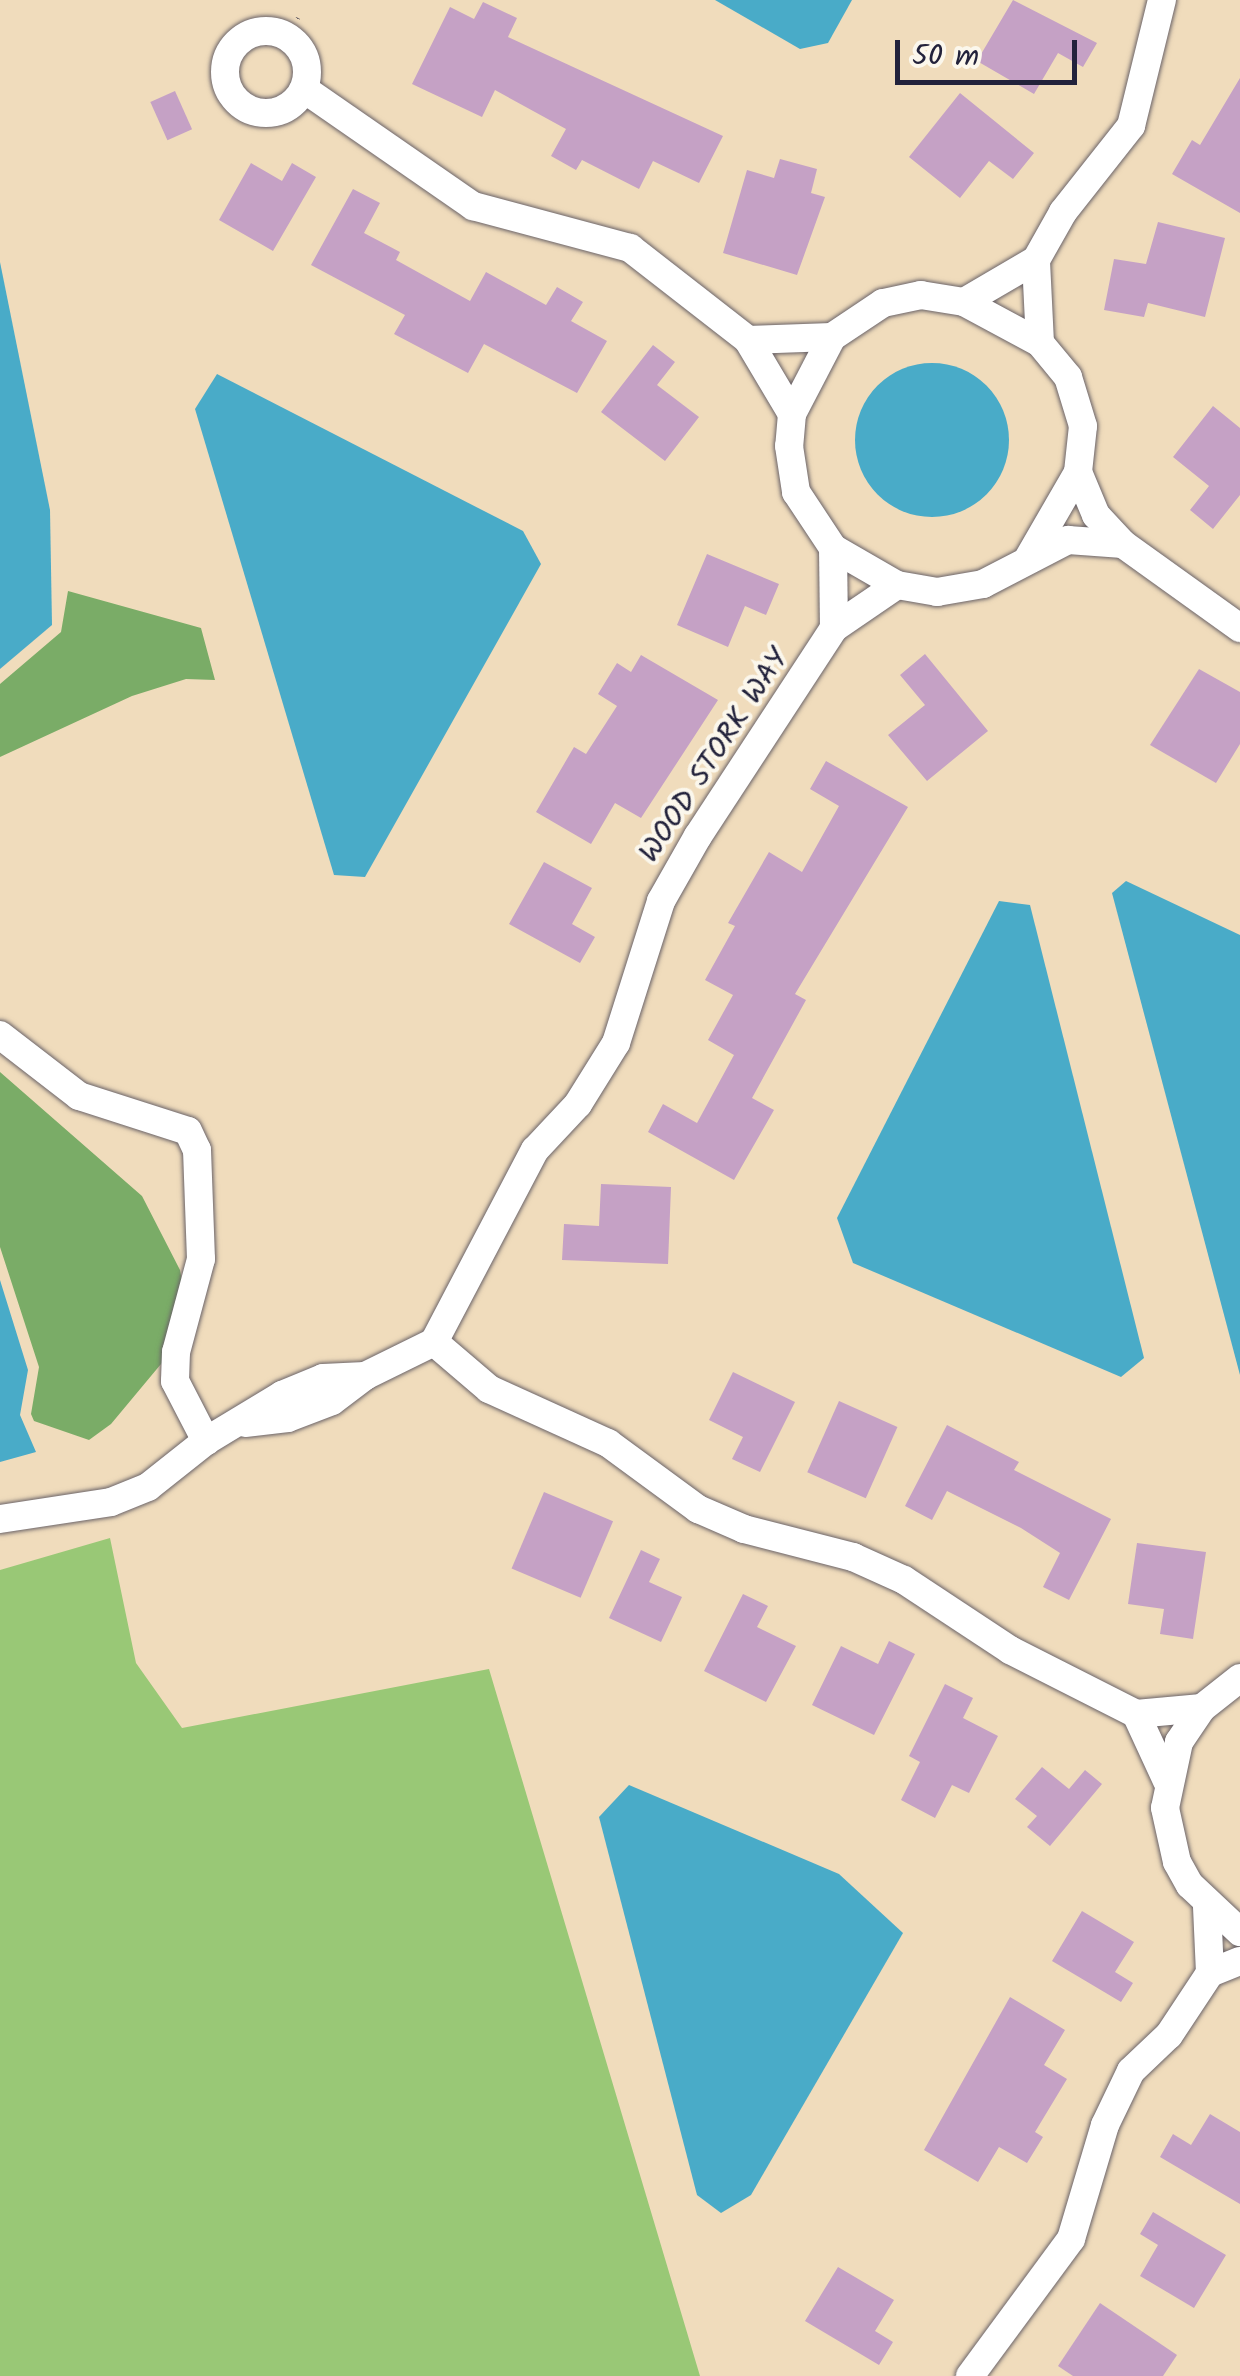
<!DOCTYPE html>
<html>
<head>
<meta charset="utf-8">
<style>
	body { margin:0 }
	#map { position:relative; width:1240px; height:2376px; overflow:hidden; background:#f0dcbc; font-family:Kalam,sans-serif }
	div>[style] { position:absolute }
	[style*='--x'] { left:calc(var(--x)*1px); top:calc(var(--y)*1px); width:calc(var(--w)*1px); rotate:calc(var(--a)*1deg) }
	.green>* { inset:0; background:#99c876 }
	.forest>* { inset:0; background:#7aac67 }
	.water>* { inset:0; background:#49abc8 }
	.round { border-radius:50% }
	.building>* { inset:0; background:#c5a1c5; transform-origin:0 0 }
	.path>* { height:4px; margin-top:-2px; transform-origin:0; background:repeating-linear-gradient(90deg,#6a6368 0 2.5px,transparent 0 10.5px) }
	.roads { filter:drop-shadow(0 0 2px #6a6368) drop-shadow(0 0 2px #6a6368) }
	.minor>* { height:28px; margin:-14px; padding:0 14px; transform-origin:14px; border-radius:14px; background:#fff }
	.minor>.ring { margin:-14px; padding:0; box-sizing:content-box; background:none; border:28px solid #fff; border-radius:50% }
	span { translate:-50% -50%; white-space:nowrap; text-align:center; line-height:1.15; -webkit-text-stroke:8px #fbf7ec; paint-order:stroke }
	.street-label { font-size:30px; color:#22223b }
	.scale { position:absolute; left:895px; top:40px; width:182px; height:45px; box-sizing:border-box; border:5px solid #22223b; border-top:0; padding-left:12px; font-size:30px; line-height:35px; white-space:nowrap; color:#22223b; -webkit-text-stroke:8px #fbf7ec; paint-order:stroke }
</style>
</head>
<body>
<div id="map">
	<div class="green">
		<i style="clip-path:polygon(110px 1538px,136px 1663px,182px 1728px,489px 1669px,700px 2376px,0 2376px,0 1570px)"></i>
	</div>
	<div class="forest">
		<i style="clip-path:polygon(68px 591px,201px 628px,215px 680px,186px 679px,132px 696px,0 757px,0 684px,61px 632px)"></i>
		<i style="clip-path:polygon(0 1072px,142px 1196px,180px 1270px,191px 1328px,111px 1424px,89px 1440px,34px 1421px,31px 1414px,39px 1367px,0 1247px)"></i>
	</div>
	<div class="water">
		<i style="clip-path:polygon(715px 0,852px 0,828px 43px,800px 49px)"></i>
		<i style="clip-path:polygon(0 262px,50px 510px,52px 625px,0 669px)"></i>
		<i class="round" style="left:855px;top:363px;width:154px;height:154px"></i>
		<i style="clip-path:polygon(217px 374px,523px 531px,541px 564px,365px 877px,334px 875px,195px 409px)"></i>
		<i style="clip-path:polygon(1126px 881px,1240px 935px,1240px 1375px,1112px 893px)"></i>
		<i style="clip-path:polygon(999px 901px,1030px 905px,1144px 1358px,1121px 1377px,853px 1263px,837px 1218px)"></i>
		<i style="clip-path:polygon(0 1280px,28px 1370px,20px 1415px,36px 1452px,0 1462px)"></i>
		<i style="clip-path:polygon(629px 1785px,839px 1874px,903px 1933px,751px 2195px,721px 2213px,697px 2195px,599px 1817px)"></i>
	</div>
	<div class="building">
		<i style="clip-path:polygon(1013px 0,1097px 43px,1083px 67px,1058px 53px,1034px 94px,977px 61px)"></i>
		<i style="clip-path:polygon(483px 2px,517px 18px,508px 37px,723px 136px,699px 183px,653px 161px,639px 189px,582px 160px,576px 170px,551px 156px,566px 129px,495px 90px,482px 117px,412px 84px,450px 7px,474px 19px)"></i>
		<i style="clip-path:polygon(1240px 78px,1240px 213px,1172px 174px,1192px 140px,1200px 145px)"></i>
		<i style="left:175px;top:91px;width:42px;height:27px;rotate:66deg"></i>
		<i style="clip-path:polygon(960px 93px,1034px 153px,1013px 179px,989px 161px,960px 198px,909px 157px)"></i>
		<i style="clip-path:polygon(780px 159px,817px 169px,811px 193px,825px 197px,797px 275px,723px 253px,747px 170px,774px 178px)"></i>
		<i style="clip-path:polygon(251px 163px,282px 181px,292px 163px,316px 177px,273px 251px,219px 220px)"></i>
		<i style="clip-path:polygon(353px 189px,380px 203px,364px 233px,400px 252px,396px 260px,470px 301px,486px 272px,546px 305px,557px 287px,583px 302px,571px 321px,607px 341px,577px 393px,484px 344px,468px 373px,394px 334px,405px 315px,311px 265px)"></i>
		<i style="clip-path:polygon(1158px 222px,1225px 238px,1205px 317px,1148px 303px,1144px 317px,1104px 310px,1114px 259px,1146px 264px)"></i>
		<i style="clip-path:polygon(653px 345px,675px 362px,657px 385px,699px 417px,665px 461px,601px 412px)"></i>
		<i style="clip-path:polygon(1213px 406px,1240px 428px,1240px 495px,1213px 529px,1190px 510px,1209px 486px,1173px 457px)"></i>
		<i style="clip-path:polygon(707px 554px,779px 584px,766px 615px,745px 606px,728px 647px,677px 625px)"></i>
		<i style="clip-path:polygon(925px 654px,988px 731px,927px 781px,888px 735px,925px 705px,900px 675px)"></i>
		<i style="clip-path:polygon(641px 655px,718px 700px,641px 818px,615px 803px,591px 844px,536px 812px,574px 747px,586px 754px,617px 706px,598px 694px,617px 663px,631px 672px)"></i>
		<i style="clip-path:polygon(1199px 669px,1240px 692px,1240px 744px,1216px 783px,1150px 745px)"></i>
		<i style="clip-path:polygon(826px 761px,908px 807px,795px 994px,806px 1000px,752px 1098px,774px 1110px,734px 1180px,648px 1132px,663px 1104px,697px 1123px,734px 1055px,708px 1040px,733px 995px,705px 980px,735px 926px,728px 923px,769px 852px,802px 872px,839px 806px,810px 789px)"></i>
		<i style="clip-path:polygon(544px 862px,592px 888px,572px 924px,595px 937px,580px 963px,509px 924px)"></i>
		<i style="clip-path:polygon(601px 1184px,671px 1187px,668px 1264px,562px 1260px,564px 1224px,599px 1226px)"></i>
		<i style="clip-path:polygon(733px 1372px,795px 1402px,760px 1472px,732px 1459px,743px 1437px,709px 1420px)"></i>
		<i style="left:839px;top:1401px;width:64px;height:78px;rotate:24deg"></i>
		<i style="clip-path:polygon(947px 1425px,1019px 1462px,1014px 1470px,1111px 1519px,1069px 1600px,1043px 1587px,1060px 1553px,1021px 1528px,947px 1491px,932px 1520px,905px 1506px)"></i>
		<i style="left:544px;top:1492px;width:75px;height:83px;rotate:23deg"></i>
		<i style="clip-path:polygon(1137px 1543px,1206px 1552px,1193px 1639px,1160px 1634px,1164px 1609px,1128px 1604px)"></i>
		<i style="clip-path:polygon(641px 1550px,660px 1559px,649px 1582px,682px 1597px,661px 1642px,609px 1618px)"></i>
		<i style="clip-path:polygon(743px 1594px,768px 1606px,757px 1627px,796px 1646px,766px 1702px,704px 1671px)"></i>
		<i style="clip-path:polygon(889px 1641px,915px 1654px,874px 1735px,812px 1705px,841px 1646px,878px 1664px)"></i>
		<i style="clip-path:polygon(945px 1684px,973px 1698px,963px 1718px,998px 1736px,969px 1793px,952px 1785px,935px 1818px,901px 1800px,920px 1762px,909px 1756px)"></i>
		<i style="clip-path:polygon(1042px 1767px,1069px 1789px,1085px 1770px,1102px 1784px,1050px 1846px,1027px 1827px,1037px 1816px,1015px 1799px)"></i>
		<i style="clip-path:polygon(1082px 1911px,1134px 1942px,1115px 1972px,1133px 1983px,1121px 2002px,1052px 1961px)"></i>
		<i style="clip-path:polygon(1010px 1997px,1065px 2030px,1044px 2065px,1067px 2079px,1035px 2132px,1043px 2137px,1027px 2163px,999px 2147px,978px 2182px,924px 2150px)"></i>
		<i style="clip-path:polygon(1210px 2114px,1240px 2132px,1240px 2204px,1160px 2157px,1173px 2134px,1191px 2145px)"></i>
		<i style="clip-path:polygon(1153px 2212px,1226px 2255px,1194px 2308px,1140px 2276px,1158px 2245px,1140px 2234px)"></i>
		<i style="clip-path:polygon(838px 2267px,894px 2300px,875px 2331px,893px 2342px,879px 2365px,805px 2321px)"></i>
		<i style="clip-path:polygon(1100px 2303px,1177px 2355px,1163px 2376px,1073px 2376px,1058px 2366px)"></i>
	</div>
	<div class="path">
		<i style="--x:289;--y:38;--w:22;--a:-66"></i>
	</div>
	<div class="roads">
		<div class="minor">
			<i class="ring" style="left:225px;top:31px;width:54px;height:54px"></i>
			<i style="--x:304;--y:89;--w:206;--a:34.7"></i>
			<i style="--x:473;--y:206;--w:163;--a:15"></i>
			<i style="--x:630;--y:248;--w:150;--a:37.9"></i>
			<i style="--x:748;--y:340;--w:86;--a:59.3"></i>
			<i style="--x:964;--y:302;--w:83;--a:-30.3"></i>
			<i style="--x:748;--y:340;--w:84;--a:-2"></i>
			<i style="--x:1040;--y:343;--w:83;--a:-92.8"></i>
			<i style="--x:1036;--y:260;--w:55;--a:-60.6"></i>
			<i style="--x:1063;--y:212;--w:110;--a:-51.7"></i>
			<i style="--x:1131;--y:126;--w:130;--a:-76.2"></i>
			<i style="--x:1078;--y:472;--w:47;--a:67.3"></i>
			<i style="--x:1096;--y:515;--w:40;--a:47"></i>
			<i style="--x:1123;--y:544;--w:144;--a:35.7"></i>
			<i style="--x:833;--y:548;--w:80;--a:89.3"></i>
			<i style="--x:1029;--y:557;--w:98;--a:-60"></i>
			<i style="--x:1078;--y:472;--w:46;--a:-83.8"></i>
			<i style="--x:1083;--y:426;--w:51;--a:-107"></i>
			<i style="--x:1068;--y:377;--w:44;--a:-129.5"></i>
			<i style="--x:1040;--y:343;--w:86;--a:-151.7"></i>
			<i style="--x:964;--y:302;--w:44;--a:-170.8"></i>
			<i style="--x:921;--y:295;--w:39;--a:168"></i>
			<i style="--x:883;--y:303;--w:61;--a:146.3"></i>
			<i style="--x:832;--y:337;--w:87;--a:117.5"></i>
			<i style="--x:792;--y:414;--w:32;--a:95"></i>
			<i style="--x:789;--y:446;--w:47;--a:81.3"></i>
			<i style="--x:796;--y:492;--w:67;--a:56.5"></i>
			<i style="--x:833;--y:548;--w:74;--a:30"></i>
			<i style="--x:897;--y:585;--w:41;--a:9.9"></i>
			<i style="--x:937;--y:592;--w:47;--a:-9.9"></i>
			<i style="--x:983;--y:584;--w:96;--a:-27.4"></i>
			<i style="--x:1068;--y:540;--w:55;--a:4.2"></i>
			<i style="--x:0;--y:1035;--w:100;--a:37.7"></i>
			<i style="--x:79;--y:1096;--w:114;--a:17.8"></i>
			<i style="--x:188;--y:1131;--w:21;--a:65"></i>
			<i style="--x:197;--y:1150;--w:109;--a:87.9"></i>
			<i style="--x:201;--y:1259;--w:96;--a:105"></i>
			<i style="--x:176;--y:1352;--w:29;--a:92"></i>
			<i style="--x:175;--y:1381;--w:68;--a:62.7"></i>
			<i style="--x:434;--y:1342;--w:217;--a:-62.3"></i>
			<i style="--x:535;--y:1150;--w:63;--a:-46.9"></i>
			<i style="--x:578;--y:1104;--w:72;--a:-58.1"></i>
			<i style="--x:616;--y:1043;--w:149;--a:-72.4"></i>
			<i style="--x:661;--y:901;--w:75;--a:-60.4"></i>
			<i style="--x:698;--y:836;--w:249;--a:-56.8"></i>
			<i style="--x:834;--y:628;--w:76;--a:-34.3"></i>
			<i style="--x:434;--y:1342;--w:72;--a:40.5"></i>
			<i style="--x:489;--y:1389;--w:131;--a:24.4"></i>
			<i style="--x:608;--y:1443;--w:112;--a:36.3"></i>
			<i style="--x:698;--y:1509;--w:50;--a:23.5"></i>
			<i style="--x:744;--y:1529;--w:113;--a:14.4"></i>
			<i style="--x:853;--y:1557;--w:56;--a:24.3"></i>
			<i style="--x:904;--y:1580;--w:127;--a:33.4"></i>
			<i style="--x:1010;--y:1650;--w:141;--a:26.9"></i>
			<i style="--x:1136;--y:1714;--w:74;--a:65.2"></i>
			<i style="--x:245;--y:1423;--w:43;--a:-6.6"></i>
			<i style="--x:288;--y:1418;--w:47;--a:-21.1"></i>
			<i style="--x:332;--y:1401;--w:41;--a:-37.1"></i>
			<i style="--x:365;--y:1376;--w:77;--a:-26.2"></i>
			<i style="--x:0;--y:1519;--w:112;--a:-8.7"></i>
			<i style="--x:111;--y:1502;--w:40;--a:-22"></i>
			<i style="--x:148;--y:1487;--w:74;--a:-38.4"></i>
			<i style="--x:206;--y:1441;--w:89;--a:-31.2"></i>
			<i style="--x:282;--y:1395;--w:44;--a:-22.5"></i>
			<i style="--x:323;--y:1378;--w:42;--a:-2.7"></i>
			<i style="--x:1240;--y:1678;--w:48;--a:141.7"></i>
			<i style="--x:1202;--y:1708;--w:41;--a:124.1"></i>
			<i style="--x:1179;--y:1742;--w:67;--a:102"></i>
			<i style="--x:1165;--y:1808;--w:55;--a:77.5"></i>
			<i style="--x:1177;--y:1862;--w:26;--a:61"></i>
			<i style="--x:1190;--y:1885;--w:69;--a:43.2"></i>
			<i style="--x:1136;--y:1714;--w:66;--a:-5.2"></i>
			<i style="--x:1210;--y:1973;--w:32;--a:-22"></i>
			<i style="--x:970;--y:2376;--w:170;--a:-53.6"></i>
			<i style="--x:1071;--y:2239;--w:119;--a:-73.4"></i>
			<i style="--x:1105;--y:2125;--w:60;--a:-64.3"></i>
			<i style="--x:1131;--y:2071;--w:52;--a:-43.5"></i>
			<i style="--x:1169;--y:2035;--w:74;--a:-56.5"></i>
			<i style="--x:1210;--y:1973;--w:66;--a:-92.6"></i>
		</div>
	</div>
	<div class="street-label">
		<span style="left:715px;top:756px;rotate:-57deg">WOOD STORK WAY</span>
	</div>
	<div class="scale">50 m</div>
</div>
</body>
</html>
